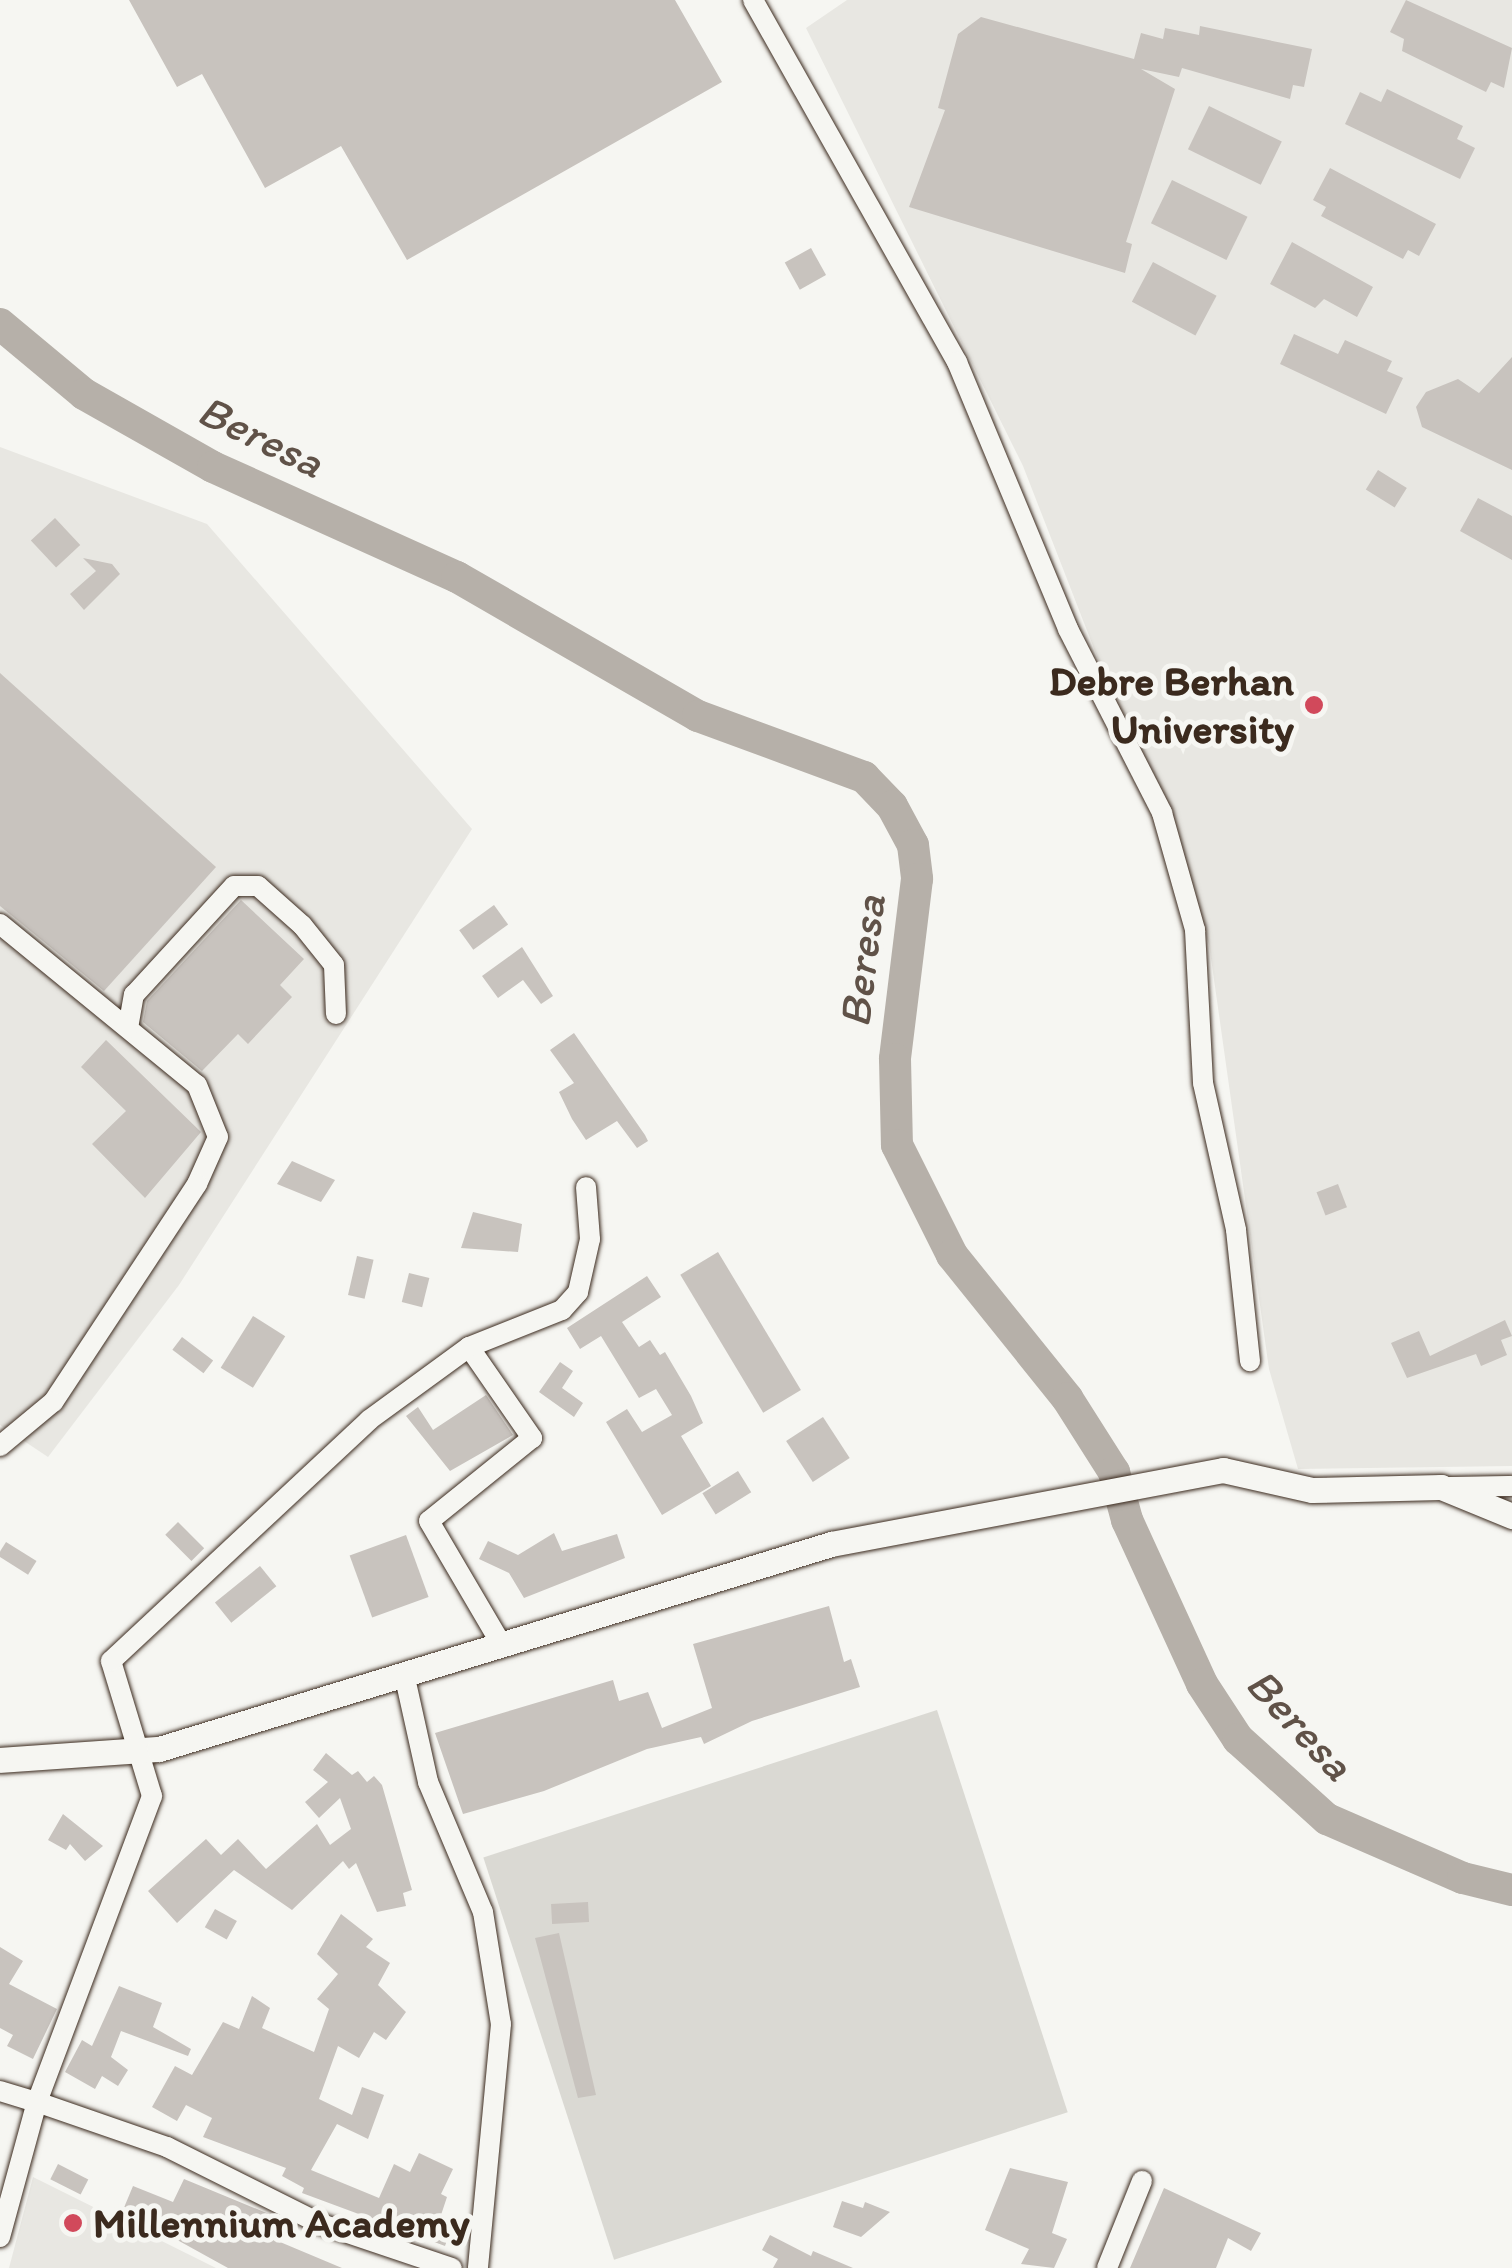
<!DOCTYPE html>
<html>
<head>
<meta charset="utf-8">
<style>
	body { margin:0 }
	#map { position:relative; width:1512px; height:2268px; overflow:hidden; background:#f6f6f2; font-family:Itim,sans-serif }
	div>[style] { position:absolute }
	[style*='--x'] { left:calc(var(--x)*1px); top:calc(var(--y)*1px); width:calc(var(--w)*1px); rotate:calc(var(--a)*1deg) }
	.built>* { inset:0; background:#e8e7e2 }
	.green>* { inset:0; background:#dad9d3; transform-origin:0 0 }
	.river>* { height:32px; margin:-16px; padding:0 16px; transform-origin:16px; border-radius:16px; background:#b6b0a9 }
	.building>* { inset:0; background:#c8c3be; transform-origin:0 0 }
	.roads { filter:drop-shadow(0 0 2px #3b2a1e) drop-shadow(0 0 2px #3b2a1e) }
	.minor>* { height:20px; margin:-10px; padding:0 10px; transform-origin:10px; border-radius:10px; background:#f6f6f2 }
	.major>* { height:25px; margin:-12.5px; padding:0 12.5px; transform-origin:12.5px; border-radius:12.5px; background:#f6f6f2 }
	.dots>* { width:28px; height:28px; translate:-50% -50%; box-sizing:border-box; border:5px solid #f6f6f2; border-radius:50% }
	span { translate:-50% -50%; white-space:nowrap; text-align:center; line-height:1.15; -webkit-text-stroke:10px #f6f6f2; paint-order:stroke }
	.poi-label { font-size:42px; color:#3b2a1e; font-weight:700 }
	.right { translate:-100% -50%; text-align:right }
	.left { translate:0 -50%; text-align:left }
	.water-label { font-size:45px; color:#605248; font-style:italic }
</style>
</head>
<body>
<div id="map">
	<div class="built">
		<i style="clip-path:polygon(847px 0,1512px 0,1512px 1466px,1298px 1469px,1269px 1369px,1209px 944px,1023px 466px,806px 28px)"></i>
		<i style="clip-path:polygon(0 447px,207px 524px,472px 829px,179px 1285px,48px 1457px,0 1425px)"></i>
		<i style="clip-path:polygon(33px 2177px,216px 2268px,9px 2268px)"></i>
	</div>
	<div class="green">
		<i style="left:937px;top:1710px;width:423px;height:477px;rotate:72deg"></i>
	</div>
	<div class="river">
		<i style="--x:0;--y:324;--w:109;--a:39.8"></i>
		<i style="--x:84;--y:394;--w:148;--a:29.5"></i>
		<i style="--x:213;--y:467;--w:268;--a:24.3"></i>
		<i style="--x:457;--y:577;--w:278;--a:30"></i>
		<i style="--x:698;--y:716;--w:177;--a:20.2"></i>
		<i style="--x:864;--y:777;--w:40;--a:46"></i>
		<i style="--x:892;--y:806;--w:44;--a:61.7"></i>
		<i style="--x:913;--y:845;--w:34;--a:83"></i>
		<i style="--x:917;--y:879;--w:181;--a:97"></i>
		<i style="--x:895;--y:1059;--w:86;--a:88.7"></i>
		<i style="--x:897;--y:1145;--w:123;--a:63.4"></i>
		<i style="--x:952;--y:1255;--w:184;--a:51.2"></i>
		<i style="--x:1067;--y:1398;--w:88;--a:57.6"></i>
		<i style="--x:1114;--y:1472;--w:50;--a:74.8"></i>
		<i style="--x:1127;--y:1520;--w:180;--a:65.4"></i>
		<i style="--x:1202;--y:1684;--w:66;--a:56.8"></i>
		<i style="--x:1238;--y:1739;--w:120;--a:42"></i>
		<i style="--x:1327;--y:1819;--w:148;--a:23.5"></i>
		<i style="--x:1463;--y:1878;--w:50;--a:13.8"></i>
	</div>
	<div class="building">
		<i style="clip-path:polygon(129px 0,675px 0,722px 82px,407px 260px,341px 146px,265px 188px,202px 74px,177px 87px)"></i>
		<i style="clip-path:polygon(1406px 0,1512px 48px,1504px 88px,1491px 82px,1486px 92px,1402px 51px,1404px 39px,1390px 32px)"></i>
		<i style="clip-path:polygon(981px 17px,1134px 59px,1141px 33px,1163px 39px,1165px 28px,1199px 35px,1200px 26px,1312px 49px,1304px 87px,1293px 85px,1290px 99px,1182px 68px,1179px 77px,1141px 69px,1175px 89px,1126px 242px,1132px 244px,1125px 273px,909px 207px,945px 110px,938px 108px,958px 34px)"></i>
		<i style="clip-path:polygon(1387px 89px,1463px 126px,1457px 139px,1475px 148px,1460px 179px,1345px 124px,1360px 92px,1381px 102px)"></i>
		<i style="left:1209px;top:106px;width:81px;height:48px;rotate:26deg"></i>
		<i style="clip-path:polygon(1330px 168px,1436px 224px,1419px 256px,1408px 250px,1403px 259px,1321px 216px,1326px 207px,1313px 200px)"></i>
		<i style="left:1172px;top:180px;width:84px;height:48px;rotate:26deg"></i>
		<i style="clip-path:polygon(1292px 242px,1373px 287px,1357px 317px,1324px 299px,1315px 308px,1270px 284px)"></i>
		<i style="left:811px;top:248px;width:31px;height:30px;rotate:61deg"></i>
		<i style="left:1153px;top:262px;width:72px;height:45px;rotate:28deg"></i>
		<i style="clip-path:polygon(1294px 334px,1338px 354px,1345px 340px,1392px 361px,1387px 371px,1403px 378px,1386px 414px,1280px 364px)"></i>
		<i style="clip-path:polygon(1512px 357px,1512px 470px,1422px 427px,1416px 407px,1426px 392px,1458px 379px,1479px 393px)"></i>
		<i style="left:1378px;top:470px;width:34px;height:23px;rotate:32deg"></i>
		<i style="clip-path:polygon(1478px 498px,1512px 516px,1512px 560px,1460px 531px)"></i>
		<i style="left:55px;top:518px;width:37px;height:33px;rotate:47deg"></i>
		<i style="clip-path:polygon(83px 558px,112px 564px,120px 574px,84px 610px,70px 594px,96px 571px)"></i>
		<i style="clip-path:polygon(0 673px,216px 867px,104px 991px,0 906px)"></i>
		<i style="clip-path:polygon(241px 900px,304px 959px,280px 985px,292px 997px,248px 1044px,238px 1034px,202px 1071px,143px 1022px,147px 1001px)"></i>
		<i style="left:494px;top:905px;width:24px;height:43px;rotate:54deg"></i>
		<i style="clip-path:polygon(522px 947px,553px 996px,541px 1004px,523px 980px,498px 998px,482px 976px)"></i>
		<i style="clip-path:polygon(574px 1033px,645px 1135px,648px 1141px,637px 1148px,617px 1121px,586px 1140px,572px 1119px,559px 1092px,574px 1083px,550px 1050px)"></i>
		<i style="clip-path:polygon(106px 1040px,201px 1132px,145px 1198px,92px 1144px,126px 1111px,81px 1067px)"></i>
		<i style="clip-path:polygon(292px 1161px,335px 1180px,321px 1202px,277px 1184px)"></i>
		<i style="left:1338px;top:1184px;width:25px;height:23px;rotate:69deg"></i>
		<i style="clip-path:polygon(473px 1212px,522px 1224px,518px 1252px,461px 1248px)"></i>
		<i style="left:718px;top:1252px;width:161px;height:44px;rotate:59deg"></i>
		<i style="left:357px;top:1256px;width:17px;height:40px;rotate:13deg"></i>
		<i style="left:409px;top:1273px;width:21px;height:30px;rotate:14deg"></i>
		<i style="clip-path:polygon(647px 1276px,661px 1297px,622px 1322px,639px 1347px,650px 1340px,660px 1355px,665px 1352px,691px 1396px,703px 1423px,681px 1436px,711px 1486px,662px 1515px,606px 1422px,627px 1409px,642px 1432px,672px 1415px,656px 1389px,639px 1398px,601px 1336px,580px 1349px,567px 1328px)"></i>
		<i style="left:253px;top:1316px;width:38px;height:61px;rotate:32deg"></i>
		<i style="clip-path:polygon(1505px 1320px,1512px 1336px,1501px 1340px,1507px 1355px,1481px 1366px,1476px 1354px,1407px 1378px,1391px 1343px,1419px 1331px,1430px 1356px)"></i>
		<i style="left:182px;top:1337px;width:39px;height:16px;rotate:37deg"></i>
		<i style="clip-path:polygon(560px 1362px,573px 1371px,562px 1388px,583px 1403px,574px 1417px,539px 1392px)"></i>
		<i style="clip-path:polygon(486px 1395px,513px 1435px,450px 1471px,406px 1416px,418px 1407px,433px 1430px)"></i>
		<i style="left:823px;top:1417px;width:49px;height:44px;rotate:57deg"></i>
		<i style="left:738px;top:1471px;width:25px;height:42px;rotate:58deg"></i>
		<i style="left:178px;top:1522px;width:37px;height:18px;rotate:45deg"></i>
		<i style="clip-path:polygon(554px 1533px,562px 1551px,617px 1534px,625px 1558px,524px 1598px,509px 1573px,479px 1559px,488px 1541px,518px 1555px)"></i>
		<i style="left:406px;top:1535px;width:66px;height:60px;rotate:70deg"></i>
		<i style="left:6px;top:1542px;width:36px;height:16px;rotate:32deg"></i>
		<i style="left:260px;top:1566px;width:26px;height:58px;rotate:51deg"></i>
		<i style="clip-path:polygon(829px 1606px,844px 1662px,851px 1659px,860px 1687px,752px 1721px,704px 1744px,701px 1737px,647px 1749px,544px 1791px,463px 1814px,435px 1733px,613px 1680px,619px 1701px,648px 1692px,662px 1728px,712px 1708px,693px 1644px)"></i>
		<i style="clip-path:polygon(326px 1753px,352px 1775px,358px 1771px,367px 1782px,374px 1776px,382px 1785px,412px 1890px,403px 1893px,406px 1906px,377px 1912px,356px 1863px,349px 1869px,343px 1861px,292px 1910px,234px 1870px,177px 1923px,148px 1891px,206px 1839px,221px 1855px,238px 1839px,266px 1869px,317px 1824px,330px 1845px,351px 1829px,340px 1798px,319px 1818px,305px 1802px,328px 1782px,313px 1770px)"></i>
		<i style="clip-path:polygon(63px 1814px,103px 1846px,85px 1861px,70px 1844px,66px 1850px,48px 1840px)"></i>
		<i style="left:588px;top:1902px;width:20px;height:37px;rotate:87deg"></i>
		<i style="left:215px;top:1909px;width:25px;height:21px;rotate:29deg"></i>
		<i style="clip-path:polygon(341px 1914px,373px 1939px,366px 1947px,390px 1963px,378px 1985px,406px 2012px,386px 2040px,374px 2032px,359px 2058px,338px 2046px,319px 2099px,352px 2115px,362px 2087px,384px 2095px,368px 2139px,337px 2124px,311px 2170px,379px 2198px,394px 2164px,410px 2172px,419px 2153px,453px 2169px,441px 2194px,447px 2197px,441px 2215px,454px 2220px,445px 2246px,302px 2193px,304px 2188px,282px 2176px,286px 2168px,203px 2137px,212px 2118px,186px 2105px,177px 2121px,152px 2107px,175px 2066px,192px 2075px,223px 2022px,239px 2029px,252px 1996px,270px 2008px,262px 2028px,314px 2052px,329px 2009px,317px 1999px,338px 1974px,317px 1954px)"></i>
		<i style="clip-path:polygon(559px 1933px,596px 2095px,578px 2098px,535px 1938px)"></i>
		<i style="clip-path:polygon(0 1947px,23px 1961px,9px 1984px,57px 2009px,33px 2059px,7px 2046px,13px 2035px,0 2028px)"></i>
		<i style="clip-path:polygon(119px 1986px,162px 2003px,153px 2027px,191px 2049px,188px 2056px,121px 2031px,111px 2057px,128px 2070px,118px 2086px,102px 2076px,95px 2089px,65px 2072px,82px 2040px,92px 2046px)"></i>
		<i style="left:58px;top:2164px;width:34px;height:17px;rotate:27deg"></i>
		<i style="clip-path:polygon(1010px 2168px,1068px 2182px,1052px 2233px,1067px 2239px,1054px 2268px,1021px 2264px,1029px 2249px,985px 2230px)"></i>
		<i style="clip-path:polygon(184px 2179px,269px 2214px,261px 2234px,342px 2268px,228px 2268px,123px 2210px,133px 2186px,173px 2202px)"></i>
		<i style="clip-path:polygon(1164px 2188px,1261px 2233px,1251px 2251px,1228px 2238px,1216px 2268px,1130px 2268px)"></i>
		<i style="clip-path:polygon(842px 2201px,863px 2208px,865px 2202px,890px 2212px,861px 2237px,833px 2227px)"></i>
		<i style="clip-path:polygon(770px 2235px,811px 2256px,813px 2251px,853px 2268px,773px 2268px,778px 2259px,762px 2250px)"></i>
	</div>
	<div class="roads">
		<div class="minor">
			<i style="--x:753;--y:0;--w:416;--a:60.6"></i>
			<i style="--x:957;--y:362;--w:289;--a:67.4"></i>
			<i style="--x:1068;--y:629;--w:207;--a:62.9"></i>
			<i style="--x:1162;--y:813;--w:122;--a:74.2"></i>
			<i style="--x:1195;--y:930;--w:153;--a:87"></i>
			<i style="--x:1203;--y:1083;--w:151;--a:77.3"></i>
			<i style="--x:1236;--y:1230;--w:132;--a:83.9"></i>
			<i style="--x:0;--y:924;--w:254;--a:39.3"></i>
			<i style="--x:197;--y:1085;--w:56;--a:68"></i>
			<i style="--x:218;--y:1137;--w:51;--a:114.1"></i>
			<i style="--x:197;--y:1184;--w:261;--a:123.4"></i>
			<i style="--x:53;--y:1402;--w:69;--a:140.3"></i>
			<i style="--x:128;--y:1028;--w:34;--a:-80"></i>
			<i style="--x:134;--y:995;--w:148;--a:-47.5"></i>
			<i style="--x:234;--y:886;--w:24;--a:0"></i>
			<i style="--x:258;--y:886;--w:59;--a:41.6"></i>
			<i style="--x:302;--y:925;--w:51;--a:51.3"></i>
			<i style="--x:334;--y:965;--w:49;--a:87.7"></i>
			<i style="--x:469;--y:1347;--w:111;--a:55.3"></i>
			<i style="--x:532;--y:1438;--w:132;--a:141.1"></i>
			<i style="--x:429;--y:1521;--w:146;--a:59.6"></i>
			<i style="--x:1448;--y:1487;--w:64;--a:-0.9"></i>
			<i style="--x:405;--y:1678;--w:107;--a:77.5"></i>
			<i style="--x:428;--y:1782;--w:141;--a:67.1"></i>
			<i style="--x:483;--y:1912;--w:113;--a:80.9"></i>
			<i style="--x:501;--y:2024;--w:245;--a:95.4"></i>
			<i style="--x:0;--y:2091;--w:39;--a:17"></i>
			<i style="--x:37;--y:2102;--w:327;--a:-69.4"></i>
			<i style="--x:152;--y:1796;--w:141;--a:-106.9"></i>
			<i style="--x:111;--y:1661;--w:353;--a:-43"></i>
			<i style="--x:369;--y:1420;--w:124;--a:-36.1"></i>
			<i style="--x:469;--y:1347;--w:100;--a:-21.7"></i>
			<i style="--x:562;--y:1310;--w:24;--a:-48"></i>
			<i style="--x:578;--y:1292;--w:54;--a:-77.2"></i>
			<i style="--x:590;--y:1239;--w:52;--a:-94.4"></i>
			<i style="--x:0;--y:2237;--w:140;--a:-74.7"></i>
			<i style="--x:37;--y:2102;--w:138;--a:19.1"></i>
			<i style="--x:167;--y:2147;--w:172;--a:26.6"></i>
			<i style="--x:321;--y:2224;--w:138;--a:18.6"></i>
			<i style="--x:1107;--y:2268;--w:94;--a:-68.1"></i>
		</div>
		<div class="major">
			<i style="--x:0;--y:1760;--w:159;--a:-4"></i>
			<i style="--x:159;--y:1749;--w:703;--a:-16.96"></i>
			<i style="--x:831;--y:1544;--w:399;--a:-10.7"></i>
			<i style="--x:1223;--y:1470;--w:91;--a:12.7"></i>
			<i style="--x:1312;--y:1490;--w:129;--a:-1.3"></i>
			<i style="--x:1441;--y:1487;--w:77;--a:22.2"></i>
		</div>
	</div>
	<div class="dots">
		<i style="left:1314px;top:705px;background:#d1495b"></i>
		<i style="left:73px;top:2223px;background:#d1495b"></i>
	</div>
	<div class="poi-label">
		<span class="right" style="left:1294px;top:705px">Debre Berhan<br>University</span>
		<span class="left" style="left:93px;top:2223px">Millennium Academy</span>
	</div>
	<div class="water-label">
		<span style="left:261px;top:436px;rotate:26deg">Beresa</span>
		<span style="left:862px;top:961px;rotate:-83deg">Beresa</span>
		<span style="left:1300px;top:1724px;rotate:47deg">Beresa</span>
	</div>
</div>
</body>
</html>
